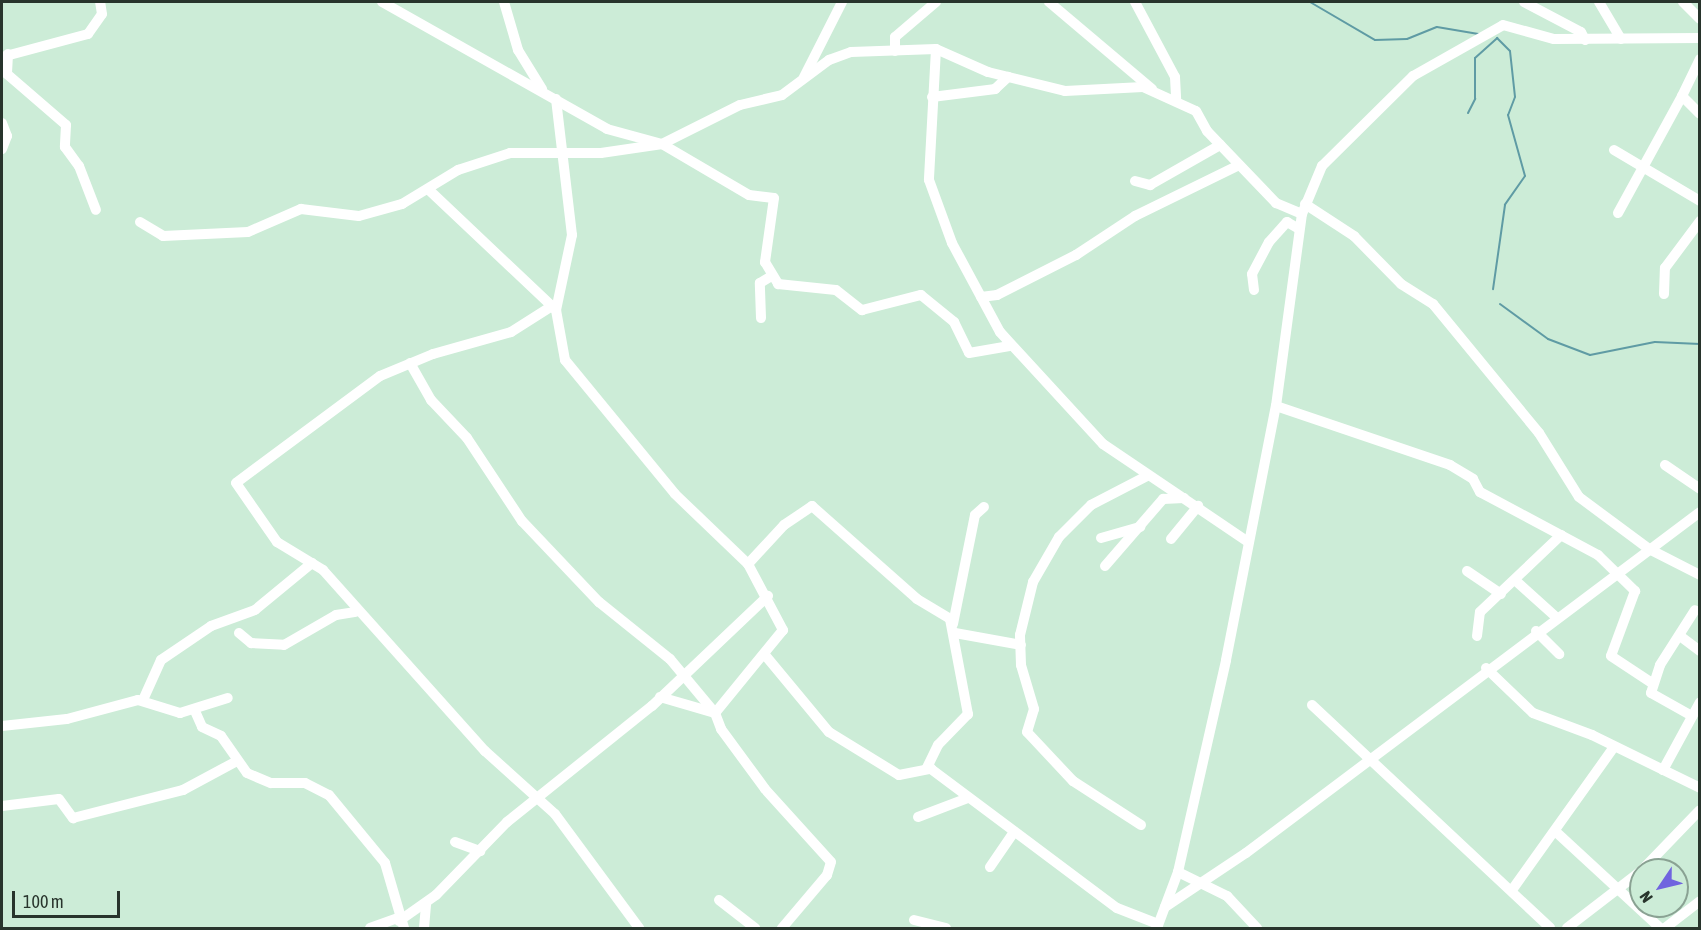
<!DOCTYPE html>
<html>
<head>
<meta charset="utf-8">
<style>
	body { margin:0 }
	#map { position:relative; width:1701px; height:930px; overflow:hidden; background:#ccecd7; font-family:"Asap Condensed",sans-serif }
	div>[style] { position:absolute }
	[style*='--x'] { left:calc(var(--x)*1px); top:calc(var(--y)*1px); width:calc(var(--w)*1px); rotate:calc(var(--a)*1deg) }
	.stream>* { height:2px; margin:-1px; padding:0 1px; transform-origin:1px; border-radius:1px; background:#5f9ba4 }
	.minor>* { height:10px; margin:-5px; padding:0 5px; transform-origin:5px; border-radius:5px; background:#fff }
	span { translate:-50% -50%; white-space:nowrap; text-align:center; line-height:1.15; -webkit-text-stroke:6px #ccecd7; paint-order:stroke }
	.frame { position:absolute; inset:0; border:3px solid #28342c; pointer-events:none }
	.north { position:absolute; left:1629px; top:858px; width:60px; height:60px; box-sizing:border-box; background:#ccecd7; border:2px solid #8aa293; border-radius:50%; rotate:235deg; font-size:16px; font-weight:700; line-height:24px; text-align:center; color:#28342c }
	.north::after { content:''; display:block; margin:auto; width:21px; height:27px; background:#7064df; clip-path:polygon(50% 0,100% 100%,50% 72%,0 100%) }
	.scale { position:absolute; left:12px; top:891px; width:108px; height:27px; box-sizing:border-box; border:3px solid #28342c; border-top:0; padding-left:8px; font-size:18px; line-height:21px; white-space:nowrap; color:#28342c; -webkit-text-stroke:4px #ccecd7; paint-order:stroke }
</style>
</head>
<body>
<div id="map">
	<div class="stream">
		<i style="--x:1310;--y:2;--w:75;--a:30.3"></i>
		<i style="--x:1375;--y:40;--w:32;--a:-2"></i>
		<i style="--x:1407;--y:39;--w:32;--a:-22"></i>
		<i style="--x:1437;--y:27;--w:42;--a:9.7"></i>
		<i style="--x:1468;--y:113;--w:16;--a:-63"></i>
		<i style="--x:1475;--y:99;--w:41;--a:-90"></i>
		<i style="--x:1475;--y:58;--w:30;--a:-42"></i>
		<i style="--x:1497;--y:38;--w:18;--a:45"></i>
		<i style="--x:1510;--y:51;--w:46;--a:83.8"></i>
		<i style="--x:1515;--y:97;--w:19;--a:111"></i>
		<i style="--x:1508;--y:115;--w:63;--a:74.4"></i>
		<i style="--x:1525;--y:176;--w:35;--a:125"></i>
		<i style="--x:1505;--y:205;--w:85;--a:98.1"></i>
		<i style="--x:1500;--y:304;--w:59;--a:36.1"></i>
		<i style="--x:1548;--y:339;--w:45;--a:20.9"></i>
		<i style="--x:1590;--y:355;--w:66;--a:-11.3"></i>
		<i style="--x:1655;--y:342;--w:45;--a:2.5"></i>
	</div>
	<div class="minor">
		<i style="--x:382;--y:2;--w:258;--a:29.4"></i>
		<i style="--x:607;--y:129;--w:57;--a:15.3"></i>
		<i style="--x:662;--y:144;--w:87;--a:-26.6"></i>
		<i style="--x:740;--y:105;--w:43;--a:-13.4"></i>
		<i style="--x:782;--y:95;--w:59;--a:-36.7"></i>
		<i style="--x:829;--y:60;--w:23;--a:-20"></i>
		<i style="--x:851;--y:52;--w:85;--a:-2"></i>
		<i style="--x:936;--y:49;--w:57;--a:23.9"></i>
		<i style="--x:988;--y:72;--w:79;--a:13.9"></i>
		<i style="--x:1065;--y:91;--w:78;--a:-2.9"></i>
		<i style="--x:1143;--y:87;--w:58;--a:24.4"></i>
		<i style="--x:1196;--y:111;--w:23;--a:61"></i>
		<i style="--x:1207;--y:131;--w:100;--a:46.2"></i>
		<i style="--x:1276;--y:203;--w:28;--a:23"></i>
		<i style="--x:504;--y:2;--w:50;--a:73.7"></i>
		<i style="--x:518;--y:50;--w:46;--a:58.4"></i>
		<i style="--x:1049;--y:2;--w:135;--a:40.2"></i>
		<i style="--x:1135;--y:2;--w:85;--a:61.9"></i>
		<i style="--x:1175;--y:77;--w:22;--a:87"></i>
		<i style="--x:1524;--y:2;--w:64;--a:27.8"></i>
		<i style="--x:1581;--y:32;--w:9;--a:63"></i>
		<i style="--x:1599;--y:2;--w:43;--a:59.3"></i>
		<i style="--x:1683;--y:2;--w:24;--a:45"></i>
		<i style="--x:936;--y:49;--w:131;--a:93.1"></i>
		<i style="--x:929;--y:180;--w:67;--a:69.9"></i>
		<i style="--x:952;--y:243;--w:101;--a:61.7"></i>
		<i style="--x:1000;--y:332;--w:152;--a:47.4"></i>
		<i style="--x:1103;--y:444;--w:174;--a:34"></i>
		<i style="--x:895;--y:51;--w:14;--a:-90"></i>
		<i style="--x:895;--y:37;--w:54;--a:-40.5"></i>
		<i style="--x:8;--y:54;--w:20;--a:93"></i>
		<i style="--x:7;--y:74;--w:78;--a:40.8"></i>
		<i style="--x:66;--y:125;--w:22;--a:93"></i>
		<i style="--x:65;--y:147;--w:24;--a:54"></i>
		<i style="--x:79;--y:166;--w:47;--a:68.9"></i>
		<i style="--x:2;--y:57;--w:89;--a:-15"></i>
		<i style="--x:88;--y:34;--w:24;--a:-55"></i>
		<i style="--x:102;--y:14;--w:12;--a:-99"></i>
		<i style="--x:1700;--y:59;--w:41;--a:115.9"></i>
		<i style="--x:1682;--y:96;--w:25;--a:45"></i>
		<i style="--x:804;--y:77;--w:84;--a:-63.1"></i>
		<i style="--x:932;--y:97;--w:64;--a:-7.2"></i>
		<i style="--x:995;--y:89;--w:18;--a:-43"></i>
		<i style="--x:556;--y:99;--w:137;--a:83.3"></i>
		<i style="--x:572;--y:235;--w:77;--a:102"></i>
		<i style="--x:556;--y:310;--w:51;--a:79.8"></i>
		<i style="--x:565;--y:360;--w:173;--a:50.6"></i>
		<i style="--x:675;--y:494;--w:101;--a:43.8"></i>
		<i style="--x:748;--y:564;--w:75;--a:62.1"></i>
		<i style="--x:783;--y:630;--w:107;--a:129.3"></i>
		<i style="--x:715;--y:713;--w:17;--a:69"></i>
		<i style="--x:721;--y:729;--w:74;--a:53.7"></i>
		<i style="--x:765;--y:789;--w:98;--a:47.9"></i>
		<i style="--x:831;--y:862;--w:14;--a:107"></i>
		<i style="--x:827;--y:875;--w:70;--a:130.3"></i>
		<i style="--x:2;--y:123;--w:14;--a:69"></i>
		<i style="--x:7;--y:136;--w:14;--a:111"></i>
		<i style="--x:1614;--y:150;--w:100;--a:30.7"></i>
		<i style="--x:1135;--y:181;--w:16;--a:15"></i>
		<i style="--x:1150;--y:185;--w:81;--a:-29.7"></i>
		<i style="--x:429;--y:190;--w:175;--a:43.4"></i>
		<i style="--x:1305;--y:204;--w:59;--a:33.1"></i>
		<i style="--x:1354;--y:236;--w:67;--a:45.6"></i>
		<i style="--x:1401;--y:284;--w:38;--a:32"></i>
		<i style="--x:1433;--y:304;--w:167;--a:50.6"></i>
		<i style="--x:1539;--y:433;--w:75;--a:58"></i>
		<i style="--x:1579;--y:497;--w:87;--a:36.6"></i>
		<i style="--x:1649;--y:549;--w:57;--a:27"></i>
		<i style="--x:1618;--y:213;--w:133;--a:-61.3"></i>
		<i style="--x:140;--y:222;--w:27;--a:31"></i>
		<i style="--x:163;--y:236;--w:85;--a:-2.7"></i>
		<i style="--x:248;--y:232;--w:58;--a:-23.5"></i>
		<i style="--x:301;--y:209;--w:58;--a:6.9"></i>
		<i style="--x:359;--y:216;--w:45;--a:-15.6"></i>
		<i style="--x:402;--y:204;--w:66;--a:-31.3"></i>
		<i style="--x:458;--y:170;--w:55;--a:-18.1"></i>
		<i style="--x:510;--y:153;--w:91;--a:0"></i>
		<i style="--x:601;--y:153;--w:62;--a:-8.4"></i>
		<i style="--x:662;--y:144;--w:101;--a:30.4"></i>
		<i style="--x:749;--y:195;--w:25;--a:7"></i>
		<i style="--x:774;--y:198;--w:65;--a:98"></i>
		<i style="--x:765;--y:262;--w:26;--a:59"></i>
		<i style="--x:778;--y:284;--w:58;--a:5.9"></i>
		<i style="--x:836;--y:290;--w:33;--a:38"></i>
		<i style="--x:862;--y:310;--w:61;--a:-14.3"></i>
		<i style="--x:921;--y:295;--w:43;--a:39.3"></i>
		<i style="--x:954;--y:322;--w:34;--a:64"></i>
		<i style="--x:969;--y:353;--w:41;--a:-9.9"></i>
		<i style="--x:1254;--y:290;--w:16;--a:-97"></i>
		<i style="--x:1252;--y:274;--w:36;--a:-62"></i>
		<i style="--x:1269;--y:242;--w:27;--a:-48"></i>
		<i style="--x:1287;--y:222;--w:14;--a:30"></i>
		<i style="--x:1664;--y:294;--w:26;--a:-88"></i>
		<i style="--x:1665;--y:268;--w:59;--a:-53.3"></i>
		<i style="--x:981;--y:297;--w:16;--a:-7"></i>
		<i style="--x:997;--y:295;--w:89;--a:-26.9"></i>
		<i style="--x:1076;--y:255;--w:71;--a:-33.5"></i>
		<i style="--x:1135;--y:216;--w:116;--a:-26.1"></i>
		<i style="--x:552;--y:306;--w:49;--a:147.6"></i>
		<i style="--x:511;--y:332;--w:81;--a:164.2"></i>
		<i style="--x:433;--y:354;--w:57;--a:157.5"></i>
		<i style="--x:380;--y:376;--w:179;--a:143.4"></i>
		<i style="--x:236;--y:483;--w:72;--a:55.2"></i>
		<i style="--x:277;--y:542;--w:54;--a:31.3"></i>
		<i style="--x:323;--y:570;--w:243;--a:48.2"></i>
		<i style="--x:485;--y:751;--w:94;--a:42"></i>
		<i style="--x:555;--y:814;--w:142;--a:53.6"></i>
		<i style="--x:761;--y:318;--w:35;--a:-92"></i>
		<i style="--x:760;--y:283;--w:12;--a:-31"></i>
		<i style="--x:410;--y:363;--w:43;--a:60.4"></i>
		<i style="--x:431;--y:400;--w:52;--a:46.5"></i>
		<i style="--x:467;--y:438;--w:100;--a:56.5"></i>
		<i style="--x:522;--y:521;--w:112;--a:46.5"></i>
		<i style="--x:599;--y:602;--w:91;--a:38.8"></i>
		<i style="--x:670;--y:659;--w:70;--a:50.2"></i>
		<i style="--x:1276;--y:406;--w:184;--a:18.7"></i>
		<i style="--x:1450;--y:465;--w:27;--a:31"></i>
		<i style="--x:1473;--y:479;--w:15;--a:62"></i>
		<i style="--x:1480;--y:492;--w:134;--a:28.1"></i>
		<i style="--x:1598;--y:555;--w:52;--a:44.2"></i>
		<i style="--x:1635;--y:591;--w:69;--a:110.3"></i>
		<i style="--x:1611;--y:656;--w:49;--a:33.4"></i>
		<i style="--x:1665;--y:465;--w:42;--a:34.4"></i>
		<i style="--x:1101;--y:538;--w:41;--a:-15.8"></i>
		<i style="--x:1171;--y:539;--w:43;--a:-50.7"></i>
		<i style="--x:748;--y:564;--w:53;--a:-47.3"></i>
		<i style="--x:784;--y:525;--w:34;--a:-34"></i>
		<i style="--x:812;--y:506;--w:140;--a:41.5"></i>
		<i style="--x:917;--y:599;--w:39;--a:31"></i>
		<i style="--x:950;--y:619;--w:97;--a:79.3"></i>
		<i style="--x:968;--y:714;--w:43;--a:134.1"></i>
		<i style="--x:938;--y:745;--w:25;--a:116"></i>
		<i style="--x:1105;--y:566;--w:89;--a:-49.1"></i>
		<i style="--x:1163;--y:499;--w:21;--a:-3"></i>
		<i style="--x:1467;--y:571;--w:41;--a:34.1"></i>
		<i style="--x:1516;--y:581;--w:54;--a:42"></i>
		<i style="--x:953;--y:624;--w:111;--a:-78.6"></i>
		<i style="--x:975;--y:515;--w:12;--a:-42"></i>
		<i style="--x:1536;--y:631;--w:33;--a:45"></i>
		<i style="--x:239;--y:633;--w:16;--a:40"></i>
		<i style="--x:251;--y:643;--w:33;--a:3"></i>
		<i style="--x:284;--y:645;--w:60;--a:-30"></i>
		<i style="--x:336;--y:615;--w:20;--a:-9"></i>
		<i style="--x:955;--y:633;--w:67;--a:10.3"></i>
		<i style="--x:1477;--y:636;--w:24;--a:-83"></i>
		<i style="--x:1480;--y:612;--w:112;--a:-43.5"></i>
		<i style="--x:1680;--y:636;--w:25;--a:37"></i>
		<i style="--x:765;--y:655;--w:100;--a:50.3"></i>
		<i style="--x:829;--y:732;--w:82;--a:31.6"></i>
		<i style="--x:899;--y:775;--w:33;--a:-11"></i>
		<i style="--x:931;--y:769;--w:232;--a:36.8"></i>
		<i style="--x:1117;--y:908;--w:44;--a:21.3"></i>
		<i style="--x:1486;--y:668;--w:65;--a:43.8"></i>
		<i style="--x:1533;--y:713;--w:63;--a:20.4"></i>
		<i style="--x:1592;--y:735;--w:120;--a:26.1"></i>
		<i style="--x:660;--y:697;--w:57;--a:16.2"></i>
		<i style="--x:143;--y:700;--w:44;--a:-65.8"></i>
		<i style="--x:161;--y:660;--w:60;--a:-34.2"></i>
		<i style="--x:211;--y:626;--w:47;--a:-20"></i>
		<i style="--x:255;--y:610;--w:74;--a:-39.5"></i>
		<i style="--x:1312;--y:705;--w:326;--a:43.1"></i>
		<i style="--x:195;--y:711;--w:17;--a:66"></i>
		<i style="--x:202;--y:727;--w:21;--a:25"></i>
		<i style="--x:221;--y:736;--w:45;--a:54.9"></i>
		<i style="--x:247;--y:773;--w:26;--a:23"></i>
		<i style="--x:271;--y:783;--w:34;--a:0"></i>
		<i style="--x:305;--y:783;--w:27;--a:27"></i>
		<i style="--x:329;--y:795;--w:88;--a:50.5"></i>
		<i style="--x:385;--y:863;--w:68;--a:73.7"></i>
		<i style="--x:1692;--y:716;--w:47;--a:-150.7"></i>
		<i style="--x:1651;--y:693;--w:29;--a:-72"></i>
		<i style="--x:1660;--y:665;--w:65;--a:-57.5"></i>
		<i style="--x:2;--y:726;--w:65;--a:-6.1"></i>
		<i style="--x:67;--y:719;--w:73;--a:-15"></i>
		<i style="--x:138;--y:700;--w:44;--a:17.2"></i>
		<i style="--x:180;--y:713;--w:50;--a:-17.4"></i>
		<i style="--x:1663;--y:770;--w:77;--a:-61.4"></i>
		<i style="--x:2;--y:806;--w:57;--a:-7"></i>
		<i style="--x:59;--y:799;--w:24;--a:54"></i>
		<i style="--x:73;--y:818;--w:114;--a:-14.3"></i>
		<i style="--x:183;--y:790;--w:59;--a:-28.3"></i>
		<i style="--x:918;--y:817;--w:53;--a:-20.8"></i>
		<i style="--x:1141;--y:825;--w:81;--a:-147.1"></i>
		<i style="--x:1073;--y:781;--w:67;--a:-133.2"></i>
		<i style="--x:1027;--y:732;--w:24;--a:-73"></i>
		<i style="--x:1034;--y:709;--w:46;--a:-106.5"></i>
		<i style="--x:1021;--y:665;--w:30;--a:-92"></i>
		<i style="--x:1020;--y:635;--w:55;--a:-76.2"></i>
		<i style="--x:1033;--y:582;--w:52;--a:-60"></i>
		<i style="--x:1059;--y:537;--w:45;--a:-45"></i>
		<i style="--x:1091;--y:505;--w:63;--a:-27.4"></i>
		<i style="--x:1555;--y:831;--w:143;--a:42.7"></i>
		<i style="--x:455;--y:842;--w:27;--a:20"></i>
		<i style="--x:990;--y:867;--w:42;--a:-55.6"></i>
		<i style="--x:1642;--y:870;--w:83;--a:-46"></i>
		<i style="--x:1178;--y:872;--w:55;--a:26.1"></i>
		<i style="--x:1227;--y:896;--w:44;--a:46.8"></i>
		<i style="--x:1512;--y:890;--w:176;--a:-54.5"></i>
		<i style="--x:719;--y:900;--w:46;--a:37.9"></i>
		<i style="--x:1165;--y:907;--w:97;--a:-33.7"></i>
		<i style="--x:1246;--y:853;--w:568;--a:-36.91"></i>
		<i style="--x:914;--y:920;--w:33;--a:14"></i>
		<i style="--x:399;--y:921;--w:45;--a:-35.1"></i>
		<i style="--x:436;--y:895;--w:102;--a:-45.8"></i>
		<i style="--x:507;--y:822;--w:186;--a:-38.7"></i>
		<i style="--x:652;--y:706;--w:160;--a:-43.5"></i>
		<i style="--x:370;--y:928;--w:29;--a:-20"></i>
		<i style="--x:424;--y:928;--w:25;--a:-85"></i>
		<i style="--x:1157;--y:928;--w:60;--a:-69.4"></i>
		<i style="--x:1178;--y:872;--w:217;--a:-77.2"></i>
		<i style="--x:1226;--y:660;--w:259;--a:-78.9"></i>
		<i style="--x:1276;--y:406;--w:194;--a:-82.3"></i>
		<i style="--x:1302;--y:214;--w:52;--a:-67.4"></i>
		<i style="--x:1322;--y:166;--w:128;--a:-44.7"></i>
		<i style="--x:1413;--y:76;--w:103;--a:-29.5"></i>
		<i style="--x:1503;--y:25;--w:53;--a:15.4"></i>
		<i style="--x:1554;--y:39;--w:146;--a:-0.4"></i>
		<i style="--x:1567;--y:928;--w:93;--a:-37.6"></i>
		<i style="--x:1665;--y:928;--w:44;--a:-37.6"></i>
	</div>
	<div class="frame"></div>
	<div class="north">N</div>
	<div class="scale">100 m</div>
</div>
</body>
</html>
